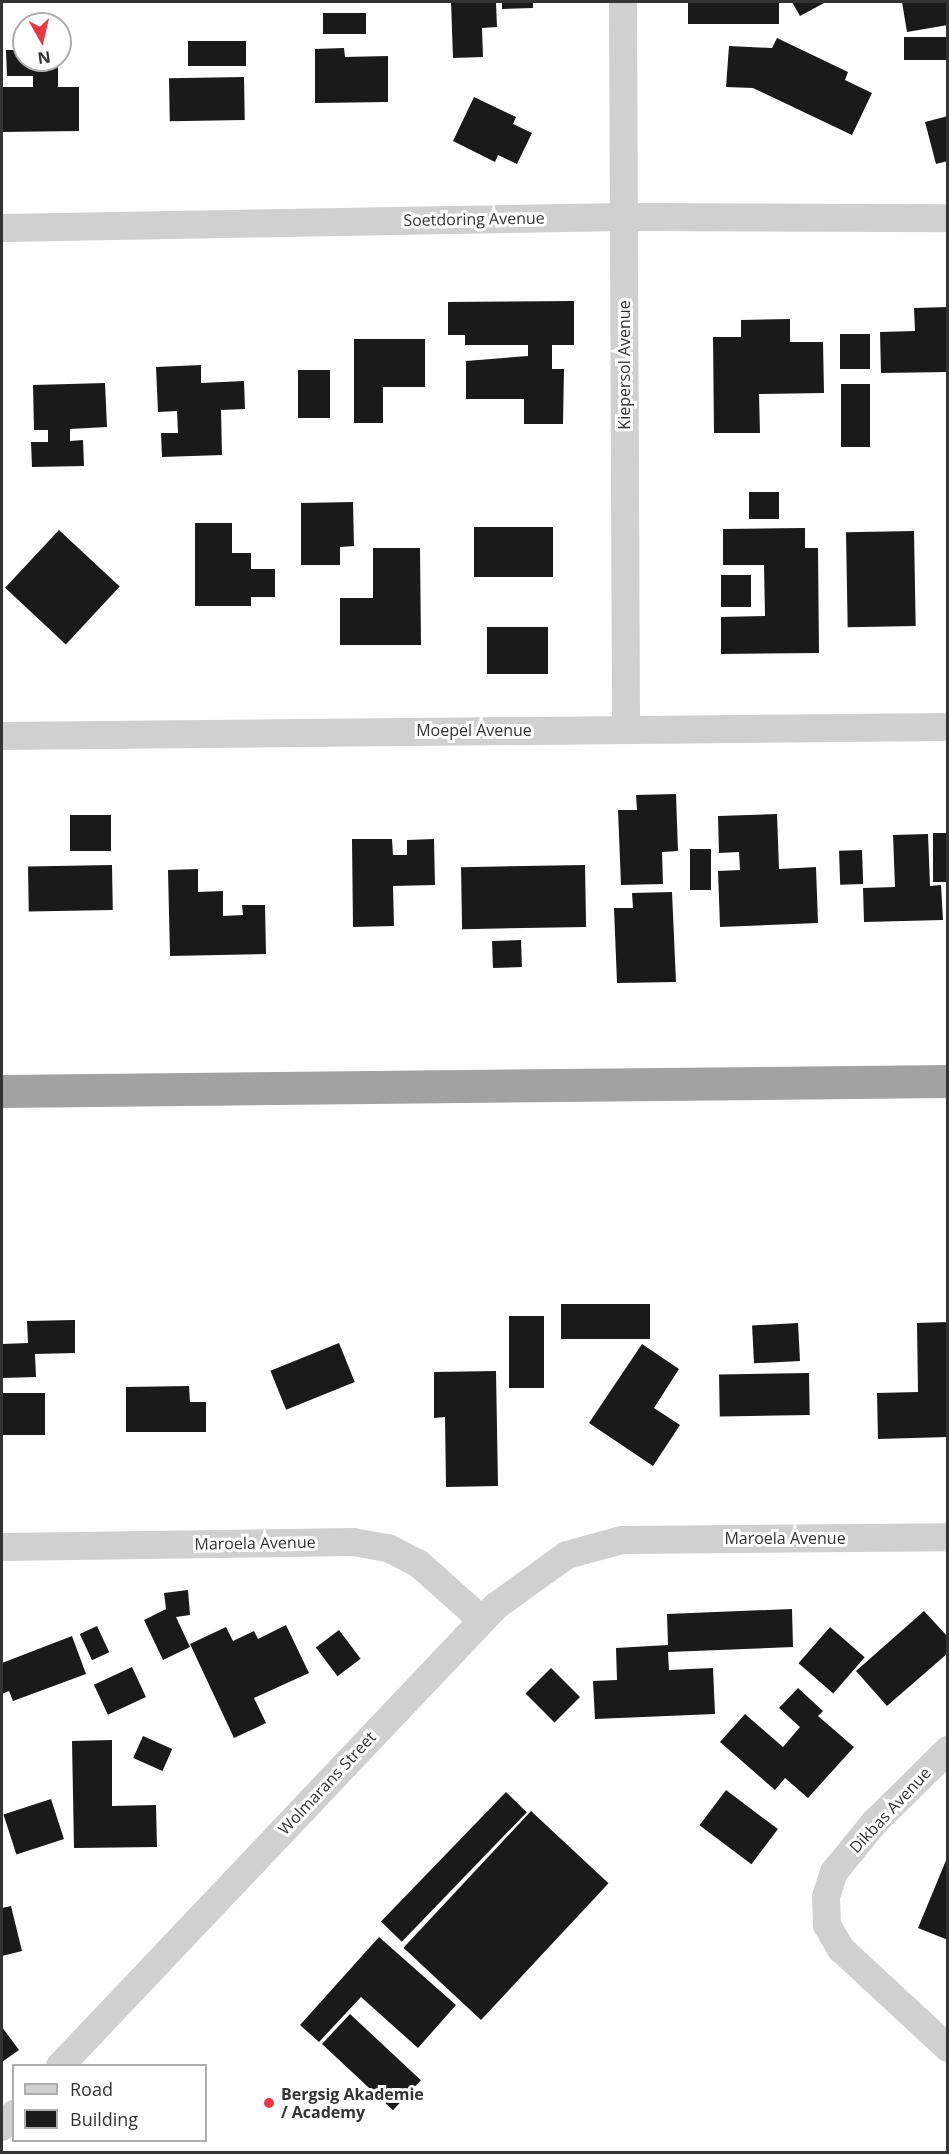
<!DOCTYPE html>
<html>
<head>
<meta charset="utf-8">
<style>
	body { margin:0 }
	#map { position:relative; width:949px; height:2154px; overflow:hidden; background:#fff; font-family:"Open Sans",sans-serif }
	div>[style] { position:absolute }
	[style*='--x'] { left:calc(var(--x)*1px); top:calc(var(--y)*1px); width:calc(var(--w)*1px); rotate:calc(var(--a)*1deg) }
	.building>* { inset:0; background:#1a1a1a; transform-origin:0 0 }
	.minor>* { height:28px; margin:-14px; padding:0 14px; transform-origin:14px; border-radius:14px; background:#d0d0d0 }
	.trunk>* { height:33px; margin:-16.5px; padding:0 16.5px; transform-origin:16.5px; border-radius:16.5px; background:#a2a2a2 }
	.dots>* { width:16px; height:16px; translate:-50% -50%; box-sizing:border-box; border:3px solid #fff; border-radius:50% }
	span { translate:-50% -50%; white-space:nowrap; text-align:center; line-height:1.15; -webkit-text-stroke:6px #fff; paint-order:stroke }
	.street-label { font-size:16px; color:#333 }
	.poi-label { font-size:16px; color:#333; font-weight:700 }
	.left { translate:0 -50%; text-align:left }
	.frame { position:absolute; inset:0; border:3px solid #333; pointer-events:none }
	.legend { position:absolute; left:12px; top:2064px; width:195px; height:78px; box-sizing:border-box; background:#fff; border:2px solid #adadad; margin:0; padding:8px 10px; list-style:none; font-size:18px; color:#333 }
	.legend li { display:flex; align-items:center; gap:12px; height:30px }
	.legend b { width:30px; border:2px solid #adadad }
	.north { position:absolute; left:12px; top:12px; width:60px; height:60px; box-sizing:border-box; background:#fff; border:2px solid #adadad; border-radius:50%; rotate:172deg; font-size:16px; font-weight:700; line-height:24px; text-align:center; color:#333 }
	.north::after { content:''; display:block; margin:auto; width:21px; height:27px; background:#e63946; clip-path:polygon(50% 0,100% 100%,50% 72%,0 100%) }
</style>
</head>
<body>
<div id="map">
	<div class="building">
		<i style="clip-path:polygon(451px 2px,496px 2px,497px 27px,482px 28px,483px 57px,453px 58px)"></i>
		<i style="clip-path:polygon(502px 2px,533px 2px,533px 8px,502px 9px)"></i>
		<i style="left:688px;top:2px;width:91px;height:22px"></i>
		<i style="clip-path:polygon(792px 2px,826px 2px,800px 16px)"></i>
		<i style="clip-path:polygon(902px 2px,948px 2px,948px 25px,907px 32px)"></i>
		<i style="left:323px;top:13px;width:43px;height:21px"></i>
		<i style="left:948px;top:37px;width:23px;height:44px;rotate:90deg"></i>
		<i style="clip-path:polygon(777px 38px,848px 72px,845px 80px,872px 93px,852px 135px,753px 88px,726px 87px,729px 46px,772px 48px)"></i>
		<i style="left:246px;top:41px;width:25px;height:58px;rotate:90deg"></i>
		<i style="clip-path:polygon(344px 48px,345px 57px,388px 56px,388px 102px,315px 103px,315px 49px)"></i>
		<i style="clip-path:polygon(6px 50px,24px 50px,24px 60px,58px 60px,58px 87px,79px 87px,79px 131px,2px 132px,2px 87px,33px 87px,33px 76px,7px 76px)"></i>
		<i style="left:244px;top:77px;width:43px;height:75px;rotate:89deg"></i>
		<i style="clip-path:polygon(474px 97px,516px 117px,513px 124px,532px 133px,517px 164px,498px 155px,495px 162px,453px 141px)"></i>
		<i style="clip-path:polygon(948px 116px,948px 161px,936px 164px,925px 122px)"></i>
		<i style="clip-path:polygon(574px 301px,574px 345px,552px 345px,552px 369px,564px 369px,563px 424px,524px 424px,524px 399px,466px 399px,466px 361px,528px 356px,528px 345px,465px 345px,465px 335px,448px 335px,448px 302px)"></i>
		<i style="clip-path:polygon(948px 307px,948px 372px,881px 373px,880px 332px,915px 331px,914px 308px)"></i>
		<i style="clip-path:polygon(790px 319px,790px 342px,823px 342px,824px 393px,759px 394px,760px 433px,714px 433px,713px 337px,741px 337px,741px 320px)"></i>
		<i style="left:840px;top:334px;width:30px;height:35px"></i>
		<i style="clip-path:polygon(354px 339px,425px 339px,425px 387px,383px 387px,383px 423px,354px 423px)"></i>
		<i style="clip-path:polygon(201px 365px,201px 383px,244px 381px,245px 409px,221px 410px,222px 455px,162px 457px,161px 433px,178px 433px,177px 411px,158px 412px,156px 367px)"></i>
		<i style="left:298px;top:370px;width:32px;height:48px"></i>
		<i style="clip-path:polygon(105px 383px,107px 427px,70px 429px,70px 441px,83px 440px,84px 466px,32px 467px,31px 442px,48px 442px,48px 430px,34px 430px,33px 385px)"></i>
		<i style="left:841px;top:384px;width:29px;height:63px"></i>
		<i style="left:749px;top:492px;width:30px;height:27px"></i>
		<i style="clip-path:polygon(353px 502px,354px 546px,340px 547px,340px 565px,301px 565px,301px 503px)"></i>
		<i style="clip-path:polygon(195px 523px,232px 523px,232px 553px,251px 553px,251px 569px,275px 569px,275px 597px,251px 597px,251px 606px,195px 606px)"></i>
		<i style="left:474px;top:527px;width:79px;height:50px"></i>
		<i style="clip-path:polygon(805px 528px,805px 548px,818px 548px,819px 653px,721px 654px,721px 617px,765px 616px,764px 565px,723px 565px,723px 529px)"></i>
		<i style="left:59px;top:530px;width:83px;height:79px;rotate:43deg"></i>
		<i style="left:914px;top:531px;width:95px;height:68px;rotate:89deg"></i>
		<i style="clip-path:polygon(373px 548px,420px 548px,421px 645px,340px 645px,340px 598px,373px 598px)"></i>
		<i style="left:721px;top:575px;width:30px;height:32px"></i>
		<i style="left:487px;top:627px;width:61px;height:47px"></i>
		<i style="clip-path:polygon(676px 794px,678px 851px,662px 852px,663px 884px,621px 885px,618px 810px,637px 810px,636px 795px)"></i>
		<i style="clip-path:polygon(777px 814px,779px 869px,816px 867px,818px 923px,720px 927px,718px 871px,740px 870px,739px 852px,719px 853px,718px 816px)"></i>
		<i style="left:70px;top:815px;width:41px;height:36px"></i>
		<i style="left:933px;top:833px;width:15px;height:49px"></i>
		<i style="clip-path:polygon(928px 834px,930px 886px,941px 885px,943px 920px,864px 922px,863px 888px,895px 887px,893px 835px)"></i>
		<i style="clip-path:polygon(352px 839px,392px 839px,393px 855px,407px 855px,407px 840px,434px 839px,435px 885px,393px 886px,394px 926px,353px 927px)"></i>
		<i style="left:690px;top:849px;width:21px;height:41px"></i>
		<i style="left:862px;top:850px;width:34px;height:23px;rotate:88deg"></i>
		<i style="left:112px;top:865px;width:45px;height:84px;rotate:89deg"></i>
		<i style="left:585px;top:865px;width:62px;height:124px;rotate:89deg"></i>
		<i style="clip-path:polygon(198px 869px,198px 892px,223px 891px,223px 916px,243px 915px,242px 905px,265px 905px,266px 954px,170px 956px,168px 870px)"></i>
		<i style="clip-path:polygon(672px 892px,676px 982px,617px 983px,614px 908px,633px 908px,632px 893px)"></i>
		<i style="left:521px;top:940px;width:27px;height:29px;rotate:88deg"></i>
		<i style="left:650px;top:1304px;width:35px;height:89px;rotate:90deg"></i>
		<i style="left:509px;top:1316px;width:35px;height:72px"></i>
		<i style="clip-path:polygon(75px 1320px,75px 1353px,35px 1354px,36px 1377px,2px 1378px,2px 1344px,28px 1343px,27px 1321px)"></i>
		<i style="clip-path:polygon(948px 1322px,948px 1437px,878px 1439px,877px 1393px,918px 1392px,917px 1323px)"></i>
		<i style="left:798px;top:1323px;width:38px;height:46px;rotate:87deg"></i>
		<i style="left:339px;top:1343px;width:42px;height:74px;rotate:68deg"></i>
		<i style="clip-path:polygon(642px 1344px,679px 1369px,654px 1408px,680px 1425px,653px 1466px,589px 1423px)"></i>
		<i style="clip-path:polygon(496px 1371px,498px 1486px,446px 1487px,445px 1417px,434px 1418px,434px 1372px)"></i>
		<i style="left:809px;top:1373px;width:42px;height:90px;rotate:89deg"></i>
		<i style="clip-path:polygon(189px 1386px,190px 1402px,206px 1402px,206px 1432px,126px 1432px,126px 1387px)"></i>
		<i style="left:2px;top:1393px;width:43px;height:42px"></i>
		<i style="clip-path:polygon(188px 1590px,190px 1615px,176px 1617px,190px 1647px,163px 1660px,144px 1620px,166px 1609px,164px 1593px)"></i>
		<i style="clip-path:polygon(792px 1609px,793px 1647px,668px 1652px,669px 1670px,713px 1668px,715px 1714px,595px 1719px,593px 1681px,617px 1680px,616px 1648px,668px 1645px,667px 1614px)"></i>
		<i style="clip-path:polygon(924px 1611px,948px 1637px,948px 1653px,887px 1706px,856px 1671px)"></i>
		<i style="clip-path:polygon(286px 1625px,309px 1673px,254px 1698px,266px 1723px,234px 1738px,190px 1644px,226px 1627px,233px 1641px,254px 1631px,258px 1639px)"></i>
		<i style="left:97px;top:1626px;width:29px;height:19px;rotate:65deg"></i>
		<i style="left:830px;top:1627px;width:46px;height:48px;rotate:41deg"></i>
		<i style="left:339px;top:1630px;width:36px;height:29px;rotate:53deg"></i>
		<i style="clip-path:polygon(72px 1636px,86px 1674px,13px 1701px,9px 1691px,2px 1694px,2px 1663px)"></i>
		<i style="left:132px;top:1667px;width:33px;height:42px;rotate:65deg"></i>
		<i style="left:551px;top:1668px;width:41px;height:36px;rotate:45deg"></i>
		<i style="clip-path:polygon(798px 1688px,823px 1711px,818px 1716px,854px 1747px,808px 1798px,785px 1778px,775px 1790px,720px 1742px,745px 1714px,783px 1747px,800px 1727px,779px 1708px)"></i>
		<i style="left:143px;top:1736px;width:32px;height:24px;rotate:24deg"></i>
		<i style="clip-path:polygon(112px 1740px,112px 1806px,156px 1805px,157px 1847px,74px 1848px,72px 1741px)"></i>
		<i style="left:726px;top:1790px;width:65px;height:44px;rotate:37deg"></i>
		<i style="left:506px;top:1792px;width:29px;height:180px;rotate:44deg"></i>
		<i style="left:51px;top:1799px;width:42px;height:50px;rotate:72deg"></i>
		<i style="left:531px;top:1811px;width:106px;height:187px;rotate:43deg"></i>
		<i style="clip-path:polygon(947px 1858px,948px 1858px,948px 1940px,918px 1928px)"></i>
		<i style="clip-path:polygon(11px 1906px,22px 1951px,2px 1956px,2px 1908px)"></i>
		<i style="clip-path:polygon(379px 1937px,456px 2005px,418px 2048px,361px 1997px,319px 2042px,300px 2025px)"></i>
		<i style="left:350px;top:2014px;width:97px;height:41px;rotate:43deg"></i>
		<i style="clip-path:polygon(2px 2027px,19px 2050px,2px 2062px)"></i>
	</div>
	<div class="minor">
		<i style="--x:623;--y:2;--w:727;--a:89.76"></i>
		<i style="--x:2;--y:228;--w:622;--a:-1.01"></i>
		<i style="--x:624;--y:217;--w:324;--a:0.2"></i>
		<i style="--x:2;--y:736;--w:946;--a:-0.55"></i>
		<i style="--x:2;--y:1547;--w:351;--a:-0.8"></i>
		<i style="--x:353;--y:1542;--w:36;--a:10"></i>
		<i style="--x:388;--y:1548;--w:34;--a:27"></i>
		<i style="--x:418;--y:1563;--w:86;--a:41.7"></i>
		<i style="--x:948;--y:1750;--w:104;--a:135.4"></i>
		<i style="--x:874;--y:1823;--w:63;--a:129.2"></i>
		<i style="--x:834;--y:1872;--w:26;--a:108"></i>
		<i style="--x:826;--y:1897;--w:28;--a:88"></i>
		<i style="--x:827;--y:1925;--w:28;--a:60"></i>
		<i style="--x:841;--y:1949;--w:146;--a:42.8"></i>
		<i style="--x:60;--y:2066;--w:634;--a:-46.53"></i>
		<i style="--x:496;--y:1606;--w:87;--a:-35.7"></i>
		<i style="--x:567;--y:1555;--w:57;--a:-15.3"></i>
		<i style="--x:622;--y:1540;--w:326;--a:-0.5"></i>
		<i style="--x:2;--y:2127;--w:18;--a:-47"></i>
	</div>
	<div class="trunk">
		<i style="--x:2;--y:1091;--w:946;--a:-0.61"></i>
	</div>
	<div class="dots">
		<i style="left:269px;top:2103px;background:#e63946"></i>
	</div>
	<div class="street-label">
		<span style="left:474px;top:219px;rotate:-1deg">Soetdoring Avenue</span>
		<span style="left:624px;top:365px;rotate:-90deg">Kiepersol Avenue</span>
		<span style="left:474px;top:730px">Moepel Avenue</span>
		<span style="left:785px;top:1538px">Maroela Avenue</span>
		<span style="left:255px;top:1543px;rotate:-1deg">Maroela Avenue</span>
		<span style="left:327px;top:1783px;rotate:-47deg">Wolmarans Street</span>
		<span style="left:890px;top:1810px;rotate:-47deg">Dikbas Avenue</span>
	</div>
	<div class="poi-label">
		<span class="left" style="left:281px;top:2103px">Bergsig Akademie<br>/ Academy</span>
	</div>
	<div class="frame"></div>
	<ul class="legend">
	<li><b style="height:8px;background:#d0d0d0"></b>Road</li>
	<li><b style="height:16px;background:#1a1a1a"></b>Building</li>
	</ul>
	<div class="north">N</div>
</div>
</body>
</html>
